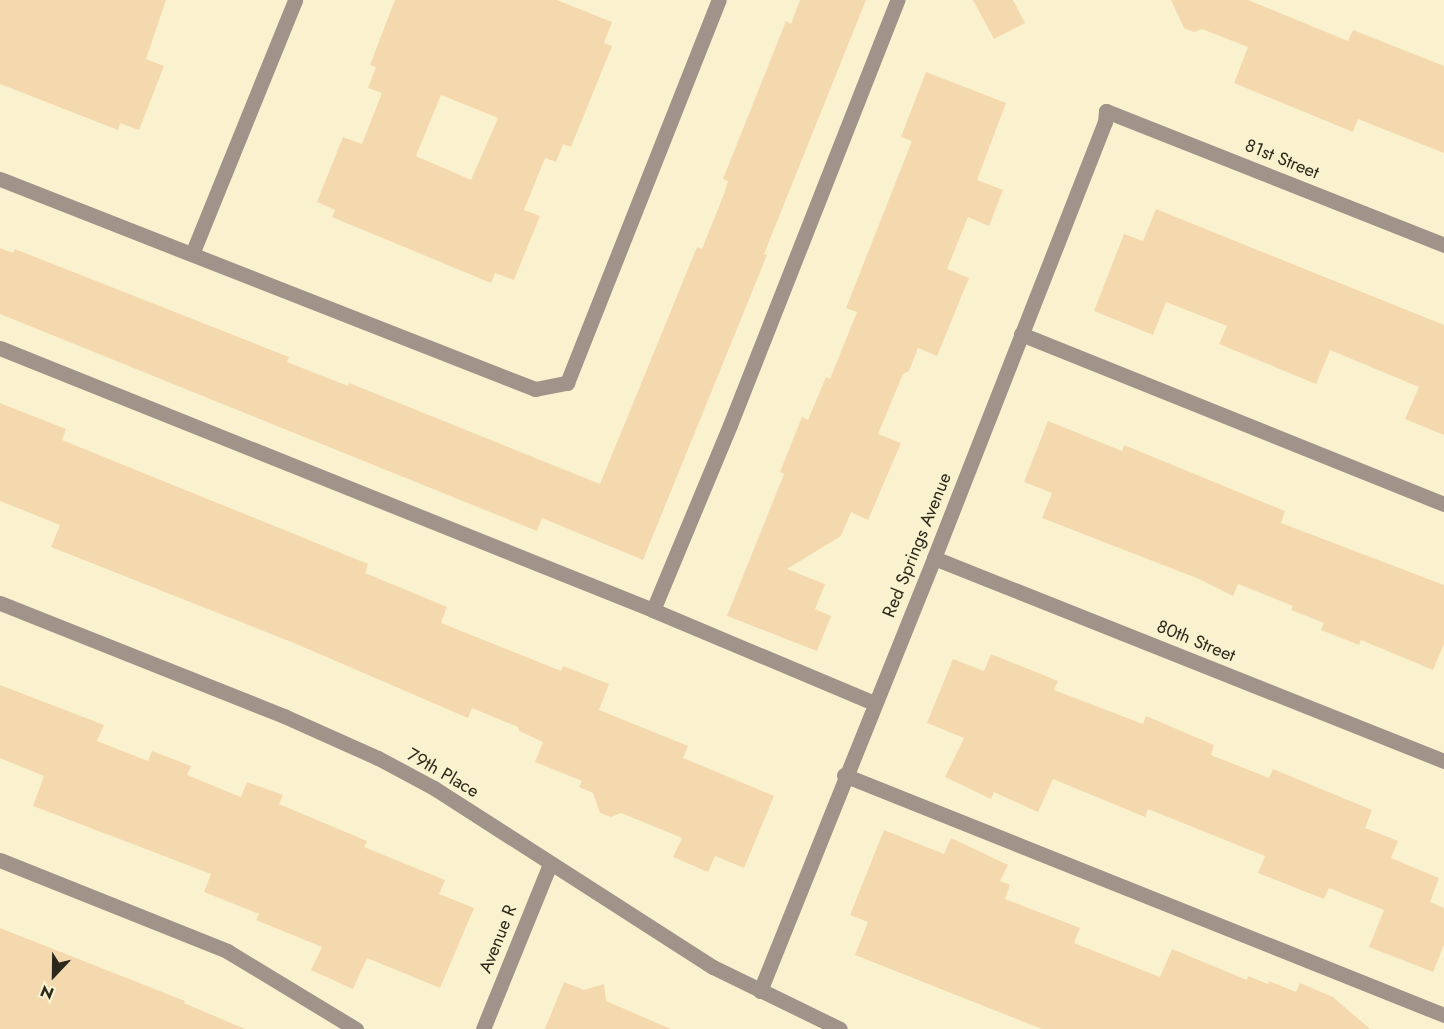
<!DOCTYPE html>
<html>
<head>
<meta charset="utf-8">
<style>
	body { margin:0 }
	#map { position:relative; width:1444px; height:1029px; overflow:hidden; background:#faf2cf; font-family:Jost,sans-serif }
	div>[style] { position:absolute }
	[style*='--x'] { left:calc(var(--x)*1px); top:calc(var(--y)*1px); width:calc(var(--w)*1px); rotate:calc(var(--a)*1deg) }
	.building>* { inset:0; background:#f4d9af }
	.service>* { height:15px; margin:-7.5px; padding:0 7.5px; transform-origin:7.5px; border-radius:7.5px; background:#a09389 }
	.minor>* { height:15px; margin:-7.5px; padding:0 7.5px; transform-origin:7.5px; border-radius:7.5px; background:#a09389 }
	span { translate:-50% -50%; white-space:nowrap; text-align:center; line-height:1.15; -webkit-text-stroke:4.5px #faf2cf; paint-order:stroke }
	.street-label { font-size:18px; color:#2c291c }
	.north { position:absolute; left:24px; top:945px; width:60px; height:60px; -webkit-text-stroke:4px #faf2cf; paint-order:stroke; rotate:202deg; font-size:16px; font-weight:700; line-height:24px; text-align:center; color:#2c291c }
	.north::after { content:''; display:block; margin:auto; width:21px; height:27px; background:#2c291c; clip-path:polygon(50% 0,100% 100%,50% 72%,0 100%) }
</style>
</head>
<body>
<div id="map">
	<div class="building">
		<i style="clip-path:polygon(0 0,166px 0,146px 59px,164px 66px,139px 130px,120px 123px,118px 130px,0 84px)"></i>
		<i style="clip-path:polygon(evenodd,395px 0,557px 0,612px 22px,604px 43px,612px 46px,571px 147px,563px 144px,556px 162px,545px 158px,524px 210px,540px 216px,514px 280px,495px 273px,491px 283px,332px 217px,335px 210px,317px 202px,343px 137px,362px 144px,382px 93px,368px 88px,376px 67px,370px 65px,395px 0,441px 95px,498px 118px,471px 180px,416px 156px,441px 95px)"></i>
		<i style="clip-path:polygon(800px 0,866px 0,764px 254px,767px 255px,643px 560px,542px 518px,537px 531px,0 314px,0 248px,13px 253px,15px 249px,289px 357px,287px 362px,348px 386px,349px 383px,600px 484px,697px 247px,702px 249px,724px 194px,728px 181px,723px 179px,786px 21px,791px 24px)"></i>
		<i style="clip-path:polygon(973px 0,1013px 0,1025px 23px,994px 39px)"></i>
		<i style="clip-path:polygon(1171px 0,1248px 0,1348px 41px,1353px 30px,1444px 66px,1444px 153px,1358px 119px,1353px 132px,1234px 83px,1248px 47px,1202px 29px,1194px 32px,1184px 28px)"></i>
		<i style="clip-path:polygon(926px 72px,1006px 103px,977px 180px,1003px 190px,989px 226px,968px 217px,947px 269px,969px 278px,937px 356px,918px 348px,909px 371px,903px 374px,878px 434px,901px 443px,868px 520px,851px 512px,841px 536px,787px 569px,825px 584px,815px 609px,831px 616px,817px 651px,727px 616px,784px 474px,780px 472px,802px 417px,808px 420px,826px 377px,830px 379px,857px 312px,846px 308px,912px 141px,901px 137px)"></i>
		<i style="clip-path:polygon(1156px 209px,1444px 325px,1444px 435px,1405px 419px,1419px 387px,1330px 350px,1316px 384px,1219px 344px,1227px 326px,1166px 302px,1153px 335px,1094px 311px,1124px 234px,1143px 241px)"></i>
		<i style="clip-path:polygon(0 403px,66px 429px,62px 440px,368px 564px,365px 573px,447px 607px,441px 623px,561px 671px,563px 666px,609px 684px,599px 710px,688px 746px,683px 758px,774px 796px,744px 868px,715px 856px,708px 872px,673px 857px,682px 838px,621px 813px,611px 817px,600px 813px,593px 793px,579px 787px,582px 781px,535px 762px,543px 742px,519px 731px,518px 727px,472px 708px,468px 718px,294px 643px,51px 547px,60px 525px,0 501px)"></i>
		<i style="clip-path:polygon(1048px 421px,1122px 451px,1124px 445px,1285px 511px,1281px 523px,1444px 585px,1444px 644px,1433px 670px,1361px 640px,1359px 645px,1321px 630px,1324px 623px,1291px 610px,1293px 606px,1238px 584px,1233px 596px,1199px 579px,1042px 518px,1052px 493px,1024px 482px)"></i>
		<i style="clip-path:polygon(991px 654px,1058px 681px,1054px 690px,1143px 724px,1146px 716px,1214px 745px,1211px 755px,1269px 778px,1273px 769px,1372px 810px,1365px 828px,1398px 841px,1391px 858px,1439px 878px,1430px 902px,1444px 908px,1444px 945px,1433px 972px,1369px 947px,1384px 910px,1329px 888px,1324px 899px,1258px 873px,1265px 856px,1148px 809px,1145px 817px,1053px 779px,1038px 812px,994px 792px,991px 799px,945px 777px,964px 738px,927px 723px,953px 659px,984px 671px)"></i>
		<i style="clip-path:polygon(0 685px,104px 725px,97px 741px,148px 761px,152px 751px,191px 766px,187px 775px,241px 797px,247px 782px,283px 795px,279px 804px,367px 841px,364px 847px,445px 880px,439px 894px,474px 908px,440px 988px,367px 958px,353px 989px,311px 970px,322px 947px,256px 920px,259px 914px,204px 892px,211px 874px,33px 806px,44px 776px,0 758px)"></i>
		<i style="clip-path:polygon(884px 830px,944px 854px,951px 838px,1008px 865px,1000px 881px,1010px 885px,1005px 899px,1080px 928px,1074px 943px,1160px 977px,1172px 949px,1247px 980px,1248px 976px,1268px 984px,1269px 981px,1296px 992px,1300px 983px,1333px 997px,1370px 1029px,1042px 1029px,855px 955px,868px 922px,850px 915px)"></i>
		<i style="clip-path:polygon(0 928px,185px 1001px,184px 1003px,245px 1029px,0 1029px)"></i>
		<i style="clip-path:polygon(564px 982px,584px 990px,604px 984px,606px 1001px,671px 1029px,545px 1029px)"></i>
	</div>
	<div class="service">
		<i style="--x:0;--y:179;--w:575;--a:21.43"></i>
		<i style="--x:535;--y:389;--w:33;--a:-11"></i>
		<i style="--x:567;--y:383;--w:412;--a:-68.4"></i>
		<i style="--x:192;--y:254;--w:274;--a:-67.9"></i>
		<i style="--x:1021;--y:334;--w:456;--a:21.9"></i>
		<i style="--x:0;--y:348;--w:704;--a:21.86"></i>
		<i style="--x:874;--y:703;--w:240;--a:-157.2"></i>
		<i style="--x:653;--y:610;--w:200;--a:-67.4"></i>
		<i style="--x:730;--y:425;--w:457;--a:-68.5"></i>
		<i style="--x:844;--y:775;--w:646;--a:21.8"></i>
		<i style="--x:0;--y:860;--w:245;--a:21.8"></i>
		<i style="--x:227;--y:951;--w:151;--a:31.2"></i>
	</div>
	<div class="minor">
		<i style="--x:934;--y:558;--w:549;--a:21.7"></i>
		<i style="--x:0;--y:603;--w:306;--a:21.7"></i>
		<i style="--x:284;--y:716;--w:103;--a:24.1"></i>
		<i style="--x:378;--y:758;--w:64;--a:28.2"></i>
		<i style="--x:434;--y:788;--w:331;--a:32.7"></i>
		<i style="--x:713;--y:967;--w:141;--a:26"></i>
		<i style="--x:760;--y:991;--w:467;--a:-68.1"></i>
		<i style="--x:934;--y:558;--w:468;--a:-68.6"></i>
		<i style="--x:1105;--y:122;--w:11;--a:-85"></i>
		<i style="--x:1106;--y:111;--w:364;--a:21.6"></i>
		<i style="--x:483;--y:1029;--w:178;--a:-67.9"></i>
	</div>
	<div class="street-label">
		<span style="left:1282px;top:159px;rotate:22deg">81st Street</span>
		<span style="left:917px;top:545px;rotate:-68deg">Red Springs Avenue</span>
		<span style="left:1196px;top:641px;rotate:22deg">80th Street</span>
		<span style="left:443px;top:773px;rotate:30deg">79th Place</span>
		<span style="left:498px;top:939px;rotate:-68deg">Avenue R</span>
	</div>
	<div class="north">N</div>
</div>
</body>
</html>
